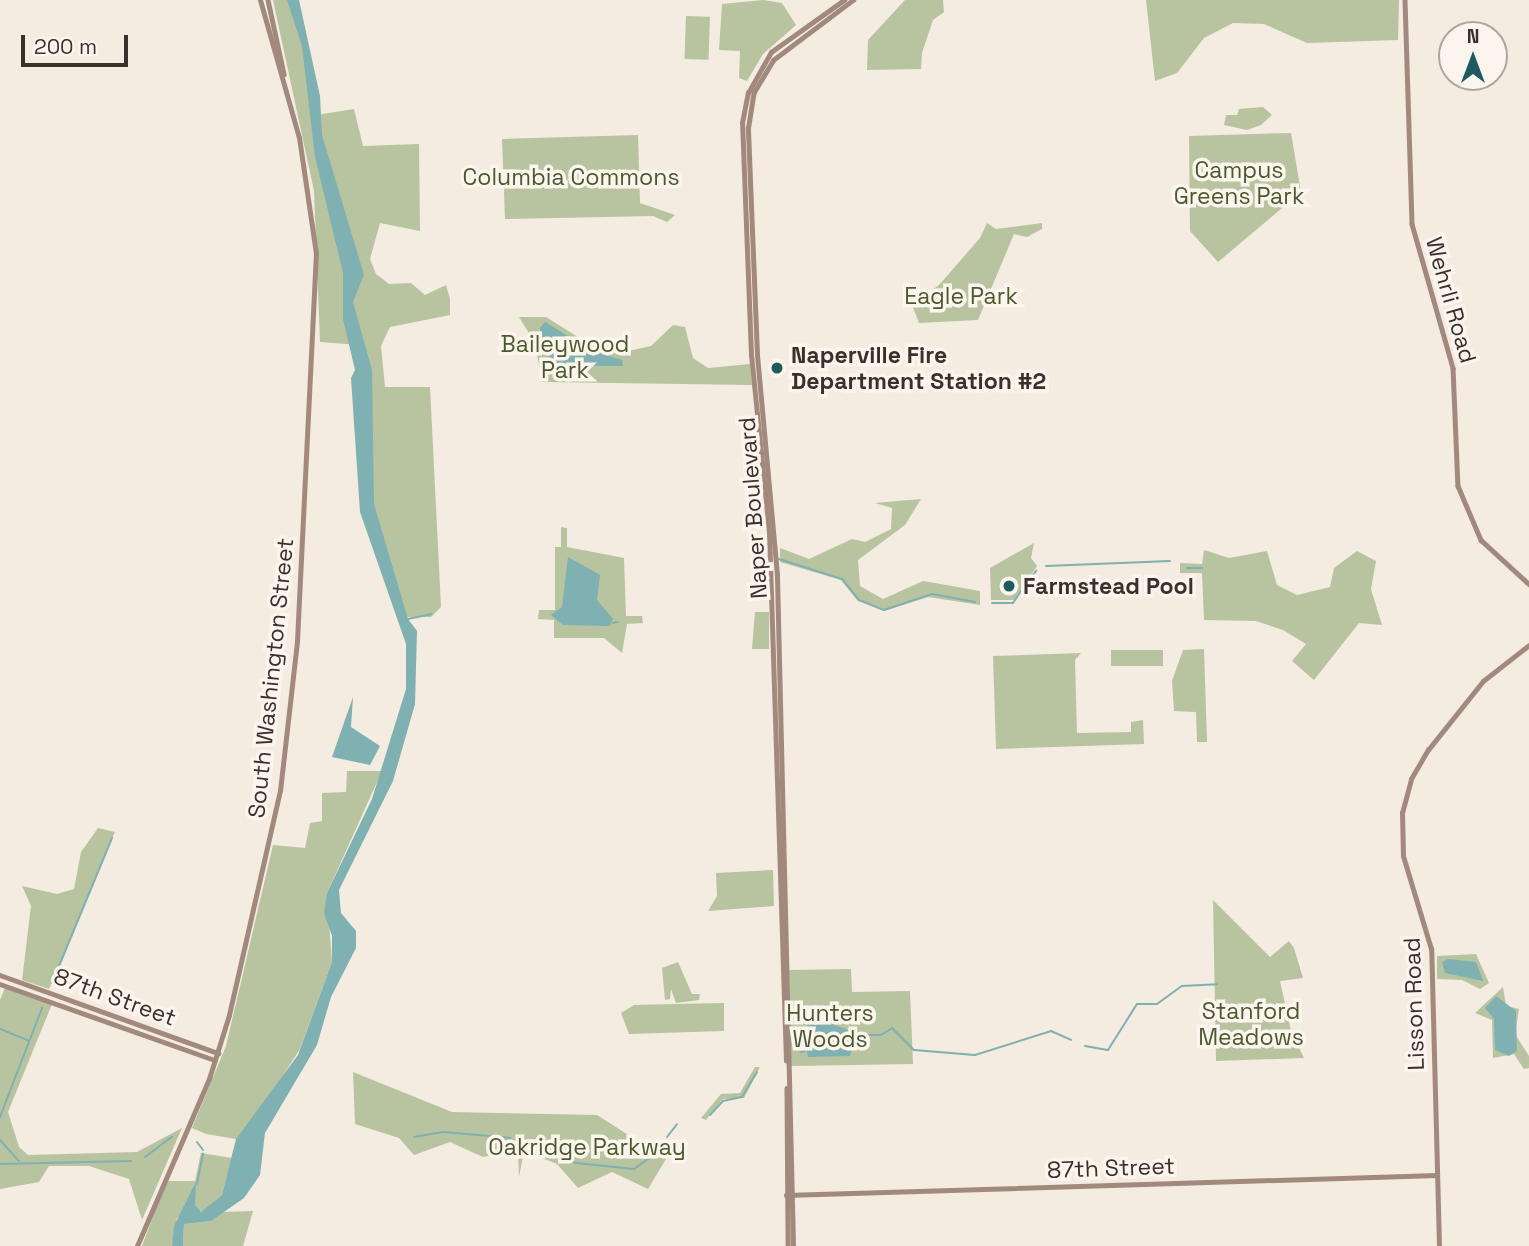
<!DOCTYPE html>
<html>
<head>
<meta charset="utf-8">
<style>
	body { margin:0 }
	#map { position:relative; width:1529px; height:1246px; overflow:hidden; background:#f4ebe1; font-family:"Space Grotesk",sans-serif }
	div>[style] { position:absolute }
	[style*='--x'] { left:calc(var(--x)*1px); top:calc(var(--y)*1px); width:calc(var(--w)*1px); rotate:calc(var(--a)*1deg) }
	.green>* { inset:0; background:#b8c4a0; transform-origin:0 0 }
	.water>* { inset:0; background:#7fb0b2 }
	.stream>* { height:2px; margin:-1px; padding:0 1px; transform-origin:1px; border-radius:1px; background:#7fb0b2 }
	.river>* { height:6px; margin:-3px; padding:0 3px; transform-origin:3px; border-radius:3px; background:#7fb0b2 }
	.secondary>* { height:4.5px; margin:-2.25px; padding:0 2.25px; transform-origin:2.25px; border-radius:2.25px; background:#a18a7d }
	.dots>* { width:19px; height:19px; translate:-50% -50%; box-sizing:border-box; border:4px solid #fbf5ee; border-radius:50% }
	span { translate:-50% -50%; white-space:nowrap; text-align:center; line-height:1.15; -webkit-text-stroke:7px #fbf5ee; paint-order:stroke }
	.park-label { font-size:23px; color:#4a5a2e }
	.street-label { font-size:23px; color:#3b302b }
	.poi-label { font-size:23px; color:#3b302b; font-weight:700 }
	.left { translate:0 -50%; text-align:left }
	.north { position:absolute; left:1438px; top:21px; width:70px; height:70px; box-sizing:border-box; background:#fbf5ee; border:2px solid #aea6a0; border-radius:50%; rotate:0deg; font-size:19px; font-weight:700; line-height:28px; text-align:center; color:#3b302b }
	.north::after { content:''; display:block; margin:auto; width:24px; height:32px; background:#1f5a5e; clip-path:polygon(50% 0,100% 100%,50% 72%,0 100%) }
	.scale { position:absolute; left:21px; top:35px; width:107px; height:32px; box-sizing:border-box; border:4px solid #3b302b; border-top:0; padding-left:9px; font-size:21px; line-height:24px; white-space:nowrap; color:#3b302b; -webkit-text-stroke:5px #fbf5ee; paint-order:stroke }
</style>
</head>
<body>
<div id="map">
	<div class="green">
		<i style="clip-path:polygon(273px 0,292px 0,305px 38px,316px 115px,354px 109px,363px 146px,419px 144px,420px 231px,380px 223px,370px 259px,376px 274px,389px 284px,411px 283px,425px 295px,446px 285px,450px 299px,450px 315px,390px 327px,381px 346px,385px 387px,430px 387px,441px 607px,431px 617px,404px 617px,369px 522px,359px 345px,320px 342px,314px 191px)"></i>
		<i style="clip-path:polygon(763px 0,782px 3px,796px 25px,763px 54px,747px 81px,739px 78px,740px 51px,719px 50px,722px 4px)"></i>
		<i style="clip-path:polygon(905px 0,943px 0,944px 12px,933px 20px,922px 53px,921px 69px,867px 70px,868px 40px)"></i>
		<i style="clip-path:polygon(1146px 0,1399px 0,1398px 40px,1307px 43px,1264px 24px,1233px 23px,1204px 38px,1177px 73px,1155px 81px)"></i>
		<i style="left:686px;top:16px;width:24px;height:43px;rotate:2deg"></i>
		<i style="clip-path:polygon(1263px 107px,1272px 115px,1261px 125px,1247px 130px,1224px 125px,1226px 115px,1237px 115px,1239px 109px)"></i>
		<i style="clip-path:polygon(1291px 133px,1301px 192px,1218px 262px,1190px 231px,1189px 136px)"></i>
		<i style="clip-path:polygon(638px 135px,640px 203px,675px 215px,667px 222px,653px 216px,505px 219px,502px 139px)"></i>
		<i style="clip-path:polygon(987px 223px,996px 229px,1042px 223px,1042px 229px,1027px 237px,1014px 234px,978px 320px,919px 323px,912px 305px,939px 285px,980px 238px)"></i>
		<i style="clip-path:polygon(519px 317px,546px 317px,589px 344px,619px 353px,651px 346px,673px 325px,685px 327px,693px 358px,708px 368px,750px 364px,752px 385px,542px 382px,535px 343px)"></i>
		<i style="clip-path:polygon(921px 499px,905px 525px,858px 560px,860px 586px,883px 599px,923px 581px,935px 583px,980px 591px,980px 605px,928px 597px,884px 611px,857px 600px,841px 580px,780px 562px,780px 548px,809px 559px,852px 539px,865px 542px,891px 529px,892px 508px,875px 503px)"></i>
		<i style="clip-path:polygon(561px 527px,567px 528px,567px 547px,624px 558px,626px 616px,642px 616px,643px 623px,627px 624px,622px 653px,604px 638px,554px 638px,554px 620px,538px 619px,539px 610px,555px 610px,555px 547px,561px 547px)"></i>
		<i style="clip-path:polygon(1034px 543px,1031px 558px,1037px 566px,1014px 600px,991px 600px,990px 568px)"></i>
		<i style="clip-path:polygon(1204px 550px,1229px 558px,1267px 551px,1277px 585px,1297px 595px,1330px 587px,1334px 568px,1357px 551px,1376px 561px,1371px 589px,1382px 625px,1359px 623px,1314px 680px,1292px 661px,1306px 644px,1283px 630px,1256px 621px,1204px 620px,1202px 573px,1180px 573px,1180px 563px,1202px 564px)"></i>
		<i style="clip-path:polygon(755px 612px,769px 612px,769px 649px,752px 649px)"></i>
		<i style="clip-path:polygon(1204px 649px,1207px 742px,1197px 742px,1196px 712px,1174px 711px,1172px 681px,1183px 650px)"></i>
		<i style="left:1163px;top:650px;width:16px;height:52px;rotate:90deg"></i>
		<i style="clip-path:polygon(1081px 653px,1075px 660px,1077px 733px,1131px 732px,1131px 722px,1143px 720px,1144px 744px,996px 749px,993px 656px)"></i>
		<i style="clip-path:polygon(347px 771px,382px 771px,327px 893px,332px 962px,300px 1049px,246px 1132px,236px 1139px,206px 1134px,192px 1128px,226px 1046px,273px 845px,305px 848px,310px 823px,322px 821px,322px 793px,346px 792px)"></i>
		<i style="clip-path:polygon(98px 828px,115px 832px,49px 989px,22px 980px,31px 906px,22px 886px,57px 894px,74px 889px,81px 852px)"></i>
		<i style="clip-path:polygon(773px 870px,774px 906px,708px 911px,717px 896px,716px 873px)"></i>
		<i style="clip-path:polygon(1213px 900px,1270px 957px,1289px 941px,1294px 948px,1303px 978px,1280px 981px,1291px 1031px,1304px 1058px,1216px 1061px)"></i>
		<i style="clip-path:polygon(1476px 954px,1489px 983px,1480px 989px,1462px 980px,1437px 979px,1437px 956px)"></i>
		<i style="clip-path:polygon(678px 962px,692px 994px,700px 994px,699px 1000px,676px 1003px,671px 989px,670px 999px,665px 1000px,662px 968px)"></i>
		<i style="clip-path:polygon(851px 969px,852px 992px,910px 991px,913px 1064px,791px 1066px,789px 970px)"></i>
		<i style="clip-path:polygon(1503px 987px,1506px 1006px,1519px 1009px,1515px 1034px,1529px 1056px,1529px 1068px,1524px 1069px,1514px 1054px,1493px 1058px,1492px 1020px,1475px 1013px)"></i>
		<i style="clip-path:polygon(5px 988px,52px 1004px,8px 1112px,19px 1147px,28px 1155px,137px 1152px,182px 1128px,142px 1220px,129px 1179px,89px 1166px,49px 1166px,39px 1182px,0 1189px,0 1000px)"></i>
		<i style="clip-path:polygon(724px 1003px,724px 1031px,629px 1034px,621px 1013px,634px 1005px)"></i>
		<i style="clip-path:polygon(755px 1067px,760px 1067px,744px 1098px,723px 1099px,706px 1120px,701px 1118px,721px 1094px,740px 1093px)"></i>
		<i style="clip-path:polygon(353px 1072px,452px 1112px,597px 1115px,666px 1159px,648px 1189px,612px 1172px,578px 1188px,557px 1164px,524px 1151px,519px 1177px,518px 1150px,483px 1157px,450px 1142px,414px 1155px,399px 1138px,355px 1124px)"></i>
		<i style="clip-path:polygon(201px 1153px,232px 1158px,222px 1195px,203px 1211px,177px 1218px,172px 1246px,142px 1246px,166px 1181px,195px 1181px)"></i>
		<i style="clip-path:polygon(253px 1211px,243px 1246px,183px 1246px,184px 1224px,210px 1221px,222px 1212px)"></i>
	</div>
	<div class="water">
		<i style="clip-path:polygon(287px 0,299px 0,320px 96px,322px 135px,364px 275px,353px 302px,372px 370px,374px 504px,408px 619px,417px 631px,415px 704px,393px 781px,339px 890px,341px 913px,356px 931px,356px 948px,331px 997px,317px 1045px,265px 1133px,260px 1175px,244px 1198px,211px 1221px,184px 1224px,183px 1246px,172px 1246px,174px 1226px,196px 1182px,195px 1205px,201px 1212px,222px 1195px,236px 1139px,298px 1055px,332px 962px,332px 936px,324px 913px,327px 893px,372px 799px,406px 689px,406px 644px,360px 512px,351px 378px,355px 370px,343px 319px,343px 273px,315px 157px,302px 46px)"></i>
		<i style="clip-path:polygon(545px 322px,593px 351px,622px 360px,623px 366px,552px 366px,540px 328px)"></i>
		<i style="clip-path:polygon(568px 557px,600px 575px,597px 600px,613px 619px,610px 626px,563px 625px,551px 615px,562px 607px)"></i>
		<i style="clip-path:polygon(353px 697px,351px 727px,380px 746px,370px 765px,332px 757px)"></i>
		<i style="clip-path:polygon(1448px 959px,1476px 962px,1483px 981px,1445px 973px,1442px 962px)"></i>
		<i style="clip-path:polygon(1496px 996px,1516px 1011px,1517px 1051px,1509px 1056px,1495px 1050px,1494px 1019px,1485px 1008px)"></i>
		<i style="clip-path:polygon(810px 1016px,856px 1033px,850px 1056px,808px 1057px,804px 1040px)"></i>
	</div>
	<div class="stream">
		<i style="--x:779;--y:559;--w:66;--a:17.6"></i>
		<i style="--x:842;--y:579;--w:27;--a:51"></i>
		<i style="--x:859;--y:600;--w:27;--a:22"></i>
		<i style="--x:884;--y:610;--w:51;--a:-18.4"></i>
		<i style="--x:932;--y:594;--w:44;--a:10.5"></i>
		<i style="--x:1046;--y:566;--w:124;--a:-2.3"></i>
		<i style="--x:1187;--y:568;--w:15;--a:0"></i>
		<i style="--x:1028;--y:582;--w:14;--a:-54"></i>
		<i style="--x:992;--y:603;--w:21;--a:0"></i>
		<i style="--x:1013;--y:603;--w:23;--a:-56"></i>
		<i style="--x:408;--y:619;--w:24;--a:-12"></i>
		<i style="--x:613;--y:623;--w:5;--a:-11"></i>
		<i style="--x:52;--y:983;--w:157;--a:-67.5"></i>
		<i style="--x:0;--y:1029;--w:31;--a:22"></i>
		<i style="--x:857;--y:1035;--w:24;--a:0"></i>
		<i style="--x:881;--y:1035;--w:13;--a:-32"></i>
		<i style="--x:892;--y:1028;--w:31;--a:45"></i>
		<i style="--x:914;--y:1050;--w:61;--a:4.7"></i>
		<i style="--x:975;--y:1055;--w:80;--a:-17.5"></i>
		<i style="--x:1051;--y:1031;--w:22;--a:24"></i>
		<i style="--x:1085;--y:1046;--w:23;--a:10"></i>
		<i style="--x:1108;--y:1050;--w:54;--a:-57.8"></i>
		<i style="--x:1137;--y:1004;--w:20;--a:0"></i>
		<i style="--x:1157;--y:1004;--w:31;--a:-36"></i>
		<i style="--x:1182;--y:986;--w:35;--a:-3"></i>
		<i style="--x:801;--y:1052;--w:4;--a:-14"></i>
		<i style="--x:710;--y:1115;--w:19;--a:-47"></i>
		<i style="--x:723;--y:1101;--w:19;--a:-12"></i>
		<i style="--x:742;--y:1097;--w:29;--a:-59"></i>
		<i style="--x:0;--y:1117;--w:117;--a:-68.9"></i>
		<i style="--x:414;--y:1137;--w:29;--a:-10"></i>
		<i style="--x:443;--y:1132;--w:68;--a:5"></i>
		<i style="--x:667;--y:1137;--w:16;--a:-52"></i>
		<i style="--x:0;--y:1140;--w:28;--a:48"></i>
		<i style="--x:197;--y:1142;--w:10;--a:53"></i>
		<i style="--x:527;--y:1142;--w:53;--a:23.2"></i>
		<i style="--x:576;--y:1163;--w:58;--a:5.9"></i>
		<i style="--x:634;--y:1169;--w:22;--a:-36"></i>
		<i style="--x:145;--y:1157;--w:34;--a:-37"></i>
		<i style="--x:0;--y:1164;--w:131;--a:-1.3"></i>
		<i style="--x:197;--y:1184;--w:31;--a:-79"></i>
	</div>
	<div class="river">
		<i style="--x:236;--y:1186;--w:27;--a:-62"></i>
	</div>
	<div class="secondary">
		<i style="--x:268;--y:0;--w:76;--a:77.8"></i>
		<i style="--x:1405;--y:0;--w:224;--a:88.2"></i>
		<i style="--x:1412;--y:224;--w:150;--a:74.1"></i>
		<i style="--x:1453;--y:368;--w:118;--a:87.6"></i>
		<i style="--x:1458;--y:486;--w:59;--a:66.9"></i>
		<i style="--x:1481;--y:540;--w:65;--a:42.5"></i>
		<i style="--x:0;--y:975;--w:232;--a:19.7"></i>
		<i style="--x:0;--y:984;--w:228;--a:19.5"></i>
		<i style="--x:786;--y:1061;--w:529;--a:-91.84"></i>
		<i style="--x:769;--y:532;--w:178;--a:-95.8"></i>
		<i style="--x:751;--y:355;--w:232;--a:-92.2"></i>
		<i style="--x:742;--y:123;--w:31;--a:-79"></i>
		<i style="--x:748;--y:93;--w:47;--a:-60.7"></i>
		<i style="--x:771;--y:52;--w:90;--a:-35.5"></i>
		<i style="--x:787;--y:1088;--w:158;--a:89.6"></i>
		<i style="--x:786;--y:1195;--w:651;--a:-1.76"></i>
		<i style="--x:137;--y:1246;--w:182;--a:-66.7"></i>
		<i style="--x:209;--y:1079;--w:67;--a:-72.6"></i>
		<i style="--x:229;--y:1015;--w:230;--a:-77.2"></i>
		<i style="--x:280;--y:791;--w:151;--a:-83.5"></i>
		<i style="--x:297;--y:641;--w:387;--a:-87.2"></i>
		<i style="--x:316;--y:254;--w:117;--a:-98.3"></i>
		<i style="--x:299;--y:138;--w:143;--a:-105.8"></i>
		<i style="--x:793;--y:1246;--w:671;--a:-91.37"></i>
		<i style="--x:777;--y:575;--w:221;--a:-95.2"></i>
		<i style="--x:757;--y:355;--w:227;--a:-92.3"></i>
		<i style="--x:748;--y:128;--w:36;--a:-81"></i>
		<i style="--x:754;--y:92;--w:37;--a:-59"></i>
		<i style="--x:773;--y:60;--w:100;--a:-36.9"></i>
		<i style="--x:1439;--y:1246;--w:297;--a:-91.5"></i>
		<i style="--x:1431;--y:949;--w:97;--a:-106.8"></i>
		<i style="--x:1403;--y:856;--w:43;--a:-91.3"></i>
		<i style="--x:1402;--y:813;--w:35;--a:-75"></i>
		<i style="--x:1411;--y:779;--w:34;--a:-60"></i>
		<i style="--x:1428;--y:750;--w:88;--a:-51.4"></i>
		<i style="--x:1483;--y:681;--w:58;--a:-38"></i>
	</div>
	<div class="dots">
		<i style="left:777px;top:368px;background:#1f5a5e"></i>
		<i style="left:1009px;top:586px;background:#1f5a5e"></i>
	</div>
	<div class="park-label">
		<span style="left:1239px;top:183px">Campus<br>Greens Park</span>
		<span style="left:571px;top:177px">Columbia Commons</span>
		<span style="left:961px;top:296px">Eagle Park</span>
		<span style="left:565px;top:357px">Baileywood<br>Park</span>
		<span style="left:1251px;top:1024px">Stanford<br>Meadows</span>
		<span style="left:830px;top:1026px">Hunters<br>Woods</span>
		<span style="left:587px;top:1147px">Oakridge Parkway</span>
	</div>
	<div class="street-label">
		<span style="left:1451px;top:300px;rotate:74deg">Wehrli Road</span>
		<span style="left:753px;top:508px;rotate:-94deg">Naper Boulevard</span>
		<span style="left:271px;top:678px;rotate:-84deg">South Washington Street</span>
		<span style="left:115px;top:997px;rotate:20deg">87th Street</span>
		<span style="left:1414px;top:1004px;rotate:-92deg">Lisson Road</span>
		<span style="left:1111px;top:1168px;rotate:-2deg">87th Street</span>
	</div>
	<div class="poi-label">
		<span class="left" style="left:791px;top:368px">Naperville Fire<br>Department Station #2</span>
		<span class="left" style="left:1023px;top:586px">Farmstead Pool</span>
	</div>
	<div class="north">N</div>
	<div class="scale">200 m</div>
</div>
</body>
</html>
